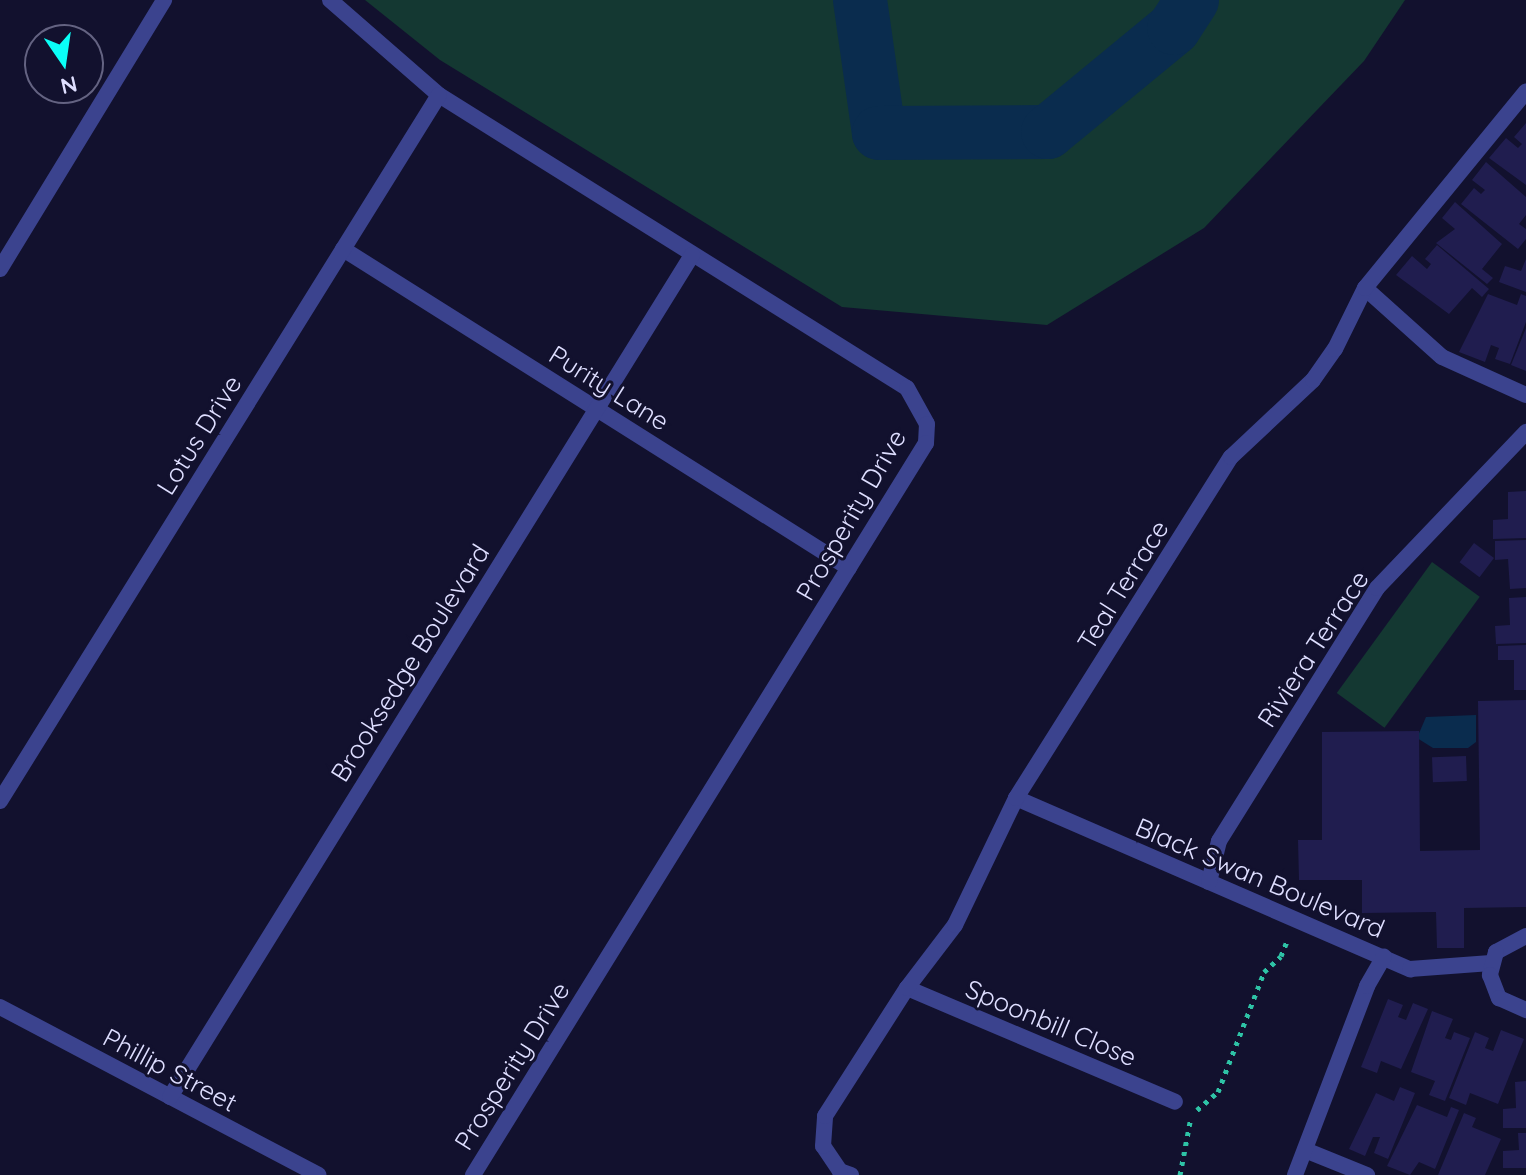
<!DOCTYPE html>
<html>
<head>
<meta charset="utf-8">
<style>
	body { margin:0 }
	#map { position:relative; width:1526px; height:1175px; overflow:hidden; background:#12112e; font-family:Quicksand,sans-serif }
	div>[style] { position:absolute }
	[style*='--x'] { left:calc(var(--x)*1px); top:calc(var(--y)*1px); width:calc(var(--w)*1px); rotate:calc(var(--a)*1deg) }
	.green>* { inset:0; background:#143832; transform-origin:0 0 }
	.water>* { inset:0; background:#0a2c4e }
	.river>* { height:54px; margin:-27px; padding:0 27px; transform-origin:27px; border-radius:27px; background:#0a2c4e }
	.building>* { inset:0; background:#201d4f; transform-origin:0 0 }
	.path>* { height:5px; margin-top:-2.5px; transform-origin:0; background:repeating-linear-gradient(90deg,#2ec3a6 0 4px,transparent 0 10px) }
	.service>* { height:16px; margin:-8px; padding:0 8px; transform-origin:8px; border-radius:8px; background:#3b438e }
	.minor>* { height:16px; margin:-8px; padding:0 8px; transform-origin:8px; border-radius:8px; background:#3b438e }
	span { translate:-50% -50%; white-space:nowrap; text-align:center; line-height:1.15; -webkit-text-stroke:6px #12112e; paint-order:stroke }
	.street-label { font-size:26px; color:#dedeff }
	.north { position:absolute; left:24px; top:24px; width:80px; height:80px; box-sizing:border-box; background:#12112e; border:2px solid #646382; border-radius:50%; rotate:167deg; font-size:22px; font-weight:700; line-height:32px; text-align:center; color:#dedeff }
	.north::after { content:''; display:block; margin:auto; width:28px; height:36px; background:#0afff7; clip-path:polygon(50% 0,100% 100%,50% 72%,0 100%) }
</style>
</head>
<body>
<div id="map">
	<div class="green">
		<i style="clip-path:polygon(365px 0,1405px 0,1364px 61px,1204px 228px,1047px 325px,842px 307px,440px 60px)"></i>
		<i style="left:1432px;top:562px;width:59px;height:162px;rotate:36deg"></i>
	</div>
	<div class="water">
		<i style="clip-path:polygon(1476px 715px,1476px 742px,1468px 748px,1433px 748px,1417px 738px,1426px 717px)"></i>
	</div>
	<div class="river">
		<i style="--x:860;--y:0;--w:134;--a:81.9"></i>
		<i style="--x:879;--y:133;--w:169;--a:-0.3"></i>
		<i style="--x:1048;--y:132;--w:163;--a:-39.5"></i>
		<i style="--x:1174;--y:28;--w:33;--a:-57"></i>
	</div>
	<div class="building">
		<i style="clip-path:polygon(1526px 123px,1526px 185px,1489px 158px,1506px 138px,1518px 148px,1522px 144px,1514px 137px)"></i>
		<i style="clip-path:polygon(1486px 162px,1526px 197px,1526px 215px,1519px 224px,1526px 229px,1526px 239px,1518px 249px,1461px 204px,1474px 188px,1481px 194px,1485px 190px,1472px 180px)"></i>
		<i style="clip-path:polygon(1455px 202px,1502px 244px,1482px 269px,1493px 278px,1487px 284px,1436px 243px,1455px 229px,1442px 218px)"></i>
		<i style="clip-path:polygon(1437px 245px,1489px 289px,1482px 297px,1472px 288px,1449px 314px,1396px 275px,1412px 256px,1427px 269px,1431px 264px,1425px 259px)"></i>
		<i style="clip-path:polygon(1526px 259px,1526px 292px,1499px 282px,1505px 266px,1521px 271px)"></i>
		<i style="clip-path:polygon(1488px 294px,1517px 305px,1521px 294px,1526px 296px,1526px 322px,1510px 364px,1495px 359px,1499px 348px,1491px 345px,1485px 362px,1459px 352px)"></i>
		<i style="clip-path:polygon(1526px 328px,1526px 371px,1511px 365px)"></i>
		<i style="clip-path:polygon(1526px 491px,1526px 538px,1493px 539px,1493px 520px,1508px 519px,1508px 492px)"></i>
		<i style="clip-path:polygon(1526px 540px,1526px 588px,1510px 589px,1508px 559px,1495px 560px,1495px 541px)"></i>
		<i style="left:1474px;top:543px;width:25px;height:24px;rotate:37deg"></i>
		<i style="clip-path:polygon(1526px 597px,1526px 643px,1496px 644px,1495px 626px,1510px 625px,1509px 598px)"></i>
		<i style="clip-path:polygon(1526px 645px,1526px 690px,1514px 690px,1514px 660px,1498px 660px,1498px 646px)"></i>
		<i style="clip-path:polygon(1526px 700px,1526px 907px,1464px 908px,1464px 948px,1437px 948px,1436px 912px,1362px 913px,1362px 880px,1299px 880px,1298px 840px,1322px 840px,1322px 732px,1419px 731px,1420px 851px,1480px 850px,1478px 701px)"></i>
		<i style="left:1466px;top:756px;width:25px;height:34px;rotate:88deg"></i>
		<i style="clip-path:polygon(1388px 999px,1403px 1005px,1398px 1017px,1406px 1020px,1413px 1003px,1428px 1009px,1401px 1069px,1381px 1061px,1377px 1073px,1361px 1067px)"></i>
		<i style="clip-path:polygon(1432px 1011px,1453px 1019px,1445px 1038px,1451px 1040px,1454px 1032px,1470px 1038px,1445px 1101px,1429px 1095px,1435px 1081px,1411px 1072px)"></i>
		<i style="clip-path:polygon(1501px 1030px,1524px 1039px,1498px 1104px,1470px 1093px,1466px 1105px,1449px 1098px,1475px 1032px,1489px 1038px,1485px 1048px,1493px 1051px)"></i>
		<i style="clip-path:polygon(1526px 1081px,1526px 1128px,1503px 1128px,1503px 1109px,1516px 1108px,1515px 1082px)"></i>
		<i style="clip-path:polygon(1400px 1087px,1415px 1093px,1388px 1159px,1374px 1153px,1380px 1137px,1373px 1137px,1365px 1156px,1349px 1149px,1376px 1093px,1394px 1101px)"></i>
		<i style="clip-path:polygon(1417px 1105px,1447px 1117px,1451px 1107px,1459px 1110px,1435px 1169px,1419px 1162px,1410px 1175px,1387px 1166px)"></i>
		<i style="clip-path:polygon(1464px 1113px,1476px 1118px,1472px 1127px,1501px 1139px,1485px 1175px,1438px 1175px)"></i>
		<i style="clip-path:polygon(1518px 1133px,1526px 1133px,1526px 1168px,1503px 1168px,1503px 1151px,1519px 1150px)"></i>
	</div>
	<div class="path">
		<i style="--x:1197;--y:1110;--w:28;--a:-41"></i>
		<i style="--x:1218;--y:1092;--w:129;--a:-69"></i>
		<i style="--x:1264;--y:972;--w:23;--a:-43"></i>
		<i style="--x:1281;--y:956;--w:18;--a:-68"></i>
		<i style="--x:1180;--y:1175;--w:59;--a:-79.3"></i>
	</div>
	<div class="service">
		<i style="--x:343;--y:249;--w:598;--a:32.23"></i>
		<i style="--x:1365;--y:288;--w:103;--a:41.9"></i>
		<i style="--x:1442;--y:357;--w:92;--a:24.3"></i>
		<i style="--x:1016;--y:798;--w:430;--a:23.5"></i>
		<i style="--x:1410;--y:969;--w:81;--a:-4.2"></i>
		<i style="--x:1209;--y:882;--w:42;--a:-76.3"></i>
		<i style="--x:1219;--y:841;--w:298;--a:-58"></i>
		<i style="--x:1377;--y:588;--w:216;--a:-46.3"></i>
		<i style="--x:1526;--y:936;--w:34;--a:152"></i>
		<i style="--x:1496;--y:952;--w:24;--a:105"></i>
		<i style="--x:1490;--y:975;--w:25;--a:69"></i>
		<i style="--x:1499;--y:998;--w:30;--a:24"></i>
		<i style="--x:907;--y:988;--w:291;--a:23"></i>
		<i style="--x:1305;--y:1150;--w:67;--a:22"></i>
		<i style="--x:851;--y:1175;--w:12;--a:-160"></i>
		<i style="--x:840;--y:1171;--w:30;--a:-124"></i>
		<i style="--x:823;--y:1146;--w:30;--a:-86"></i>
		<i style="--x:825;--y:1116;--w:152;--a:-57.4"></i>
		<i style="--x:907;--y:988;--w:79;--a:-52.7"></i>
		<i style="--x:955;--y:925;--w:141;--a:-64.3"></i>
		<i style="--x:1016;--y:798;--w:403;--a:-57.8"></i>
		<i style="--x:1231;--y:457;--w:112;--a:-43.2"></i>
		<i style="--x:1313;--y:380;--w:38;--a:-55"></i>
		<i style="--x:1335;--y:349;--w:68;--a:-63.8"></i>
		<i style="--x:1365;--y:288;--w:254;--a:-50.7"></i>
		<i style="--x:1295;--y:1175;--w:202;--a:-69.1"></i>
		<i style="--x:1367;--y:986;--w:34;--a:-60"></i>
	</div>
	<div class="minor">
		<i style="--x:330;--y:0;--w:145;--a:41.1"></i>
		<i style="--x:439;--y:95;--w:552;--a:32.05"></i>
		<i style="--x:907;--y:388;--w:41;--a:60.9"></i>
		<i style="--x:927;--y:424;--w:19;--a:93"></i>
		<i style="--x:926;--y:443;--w:861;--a:121.75"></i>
		<i style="--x:0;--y:269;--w:315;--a:-58.6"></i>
		<i style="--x:0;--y:801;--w:831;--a:-58.13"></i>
		<i style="--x:0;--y:1007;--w:360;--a:27.8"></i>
		<i style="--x:170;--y:1097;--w:991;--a:-58.2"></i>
	</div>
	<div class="street-label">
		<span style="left:609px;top:388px;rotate:32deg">Purity Lane</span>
		<span style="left:199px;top:435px;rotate:-58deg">Lotus Drive</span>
		<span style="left:851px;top:515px;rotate:-60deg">Prosperity Drive</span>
		<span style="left:1123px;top:585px;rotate:-58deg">Teal Terrace</span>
		<span style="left:1313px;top:649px;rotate:-57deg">Riviera Terrace</span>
		<span style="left:410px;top:663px;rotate:-58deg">Brooksedge Boulevard</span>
		<span style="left:1260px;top:878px;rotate:23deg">Black Swan Boulevard</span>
		<span style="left:1051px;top:1023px;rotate:23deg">Spoonbill Close</span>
		<span style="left:512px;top:1066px;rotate:-58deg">Prosperity Drive</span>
		<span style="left:170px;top:1070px;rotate:28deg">Phillip Street</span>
	</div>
	<div class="north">N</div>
</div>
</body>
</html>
